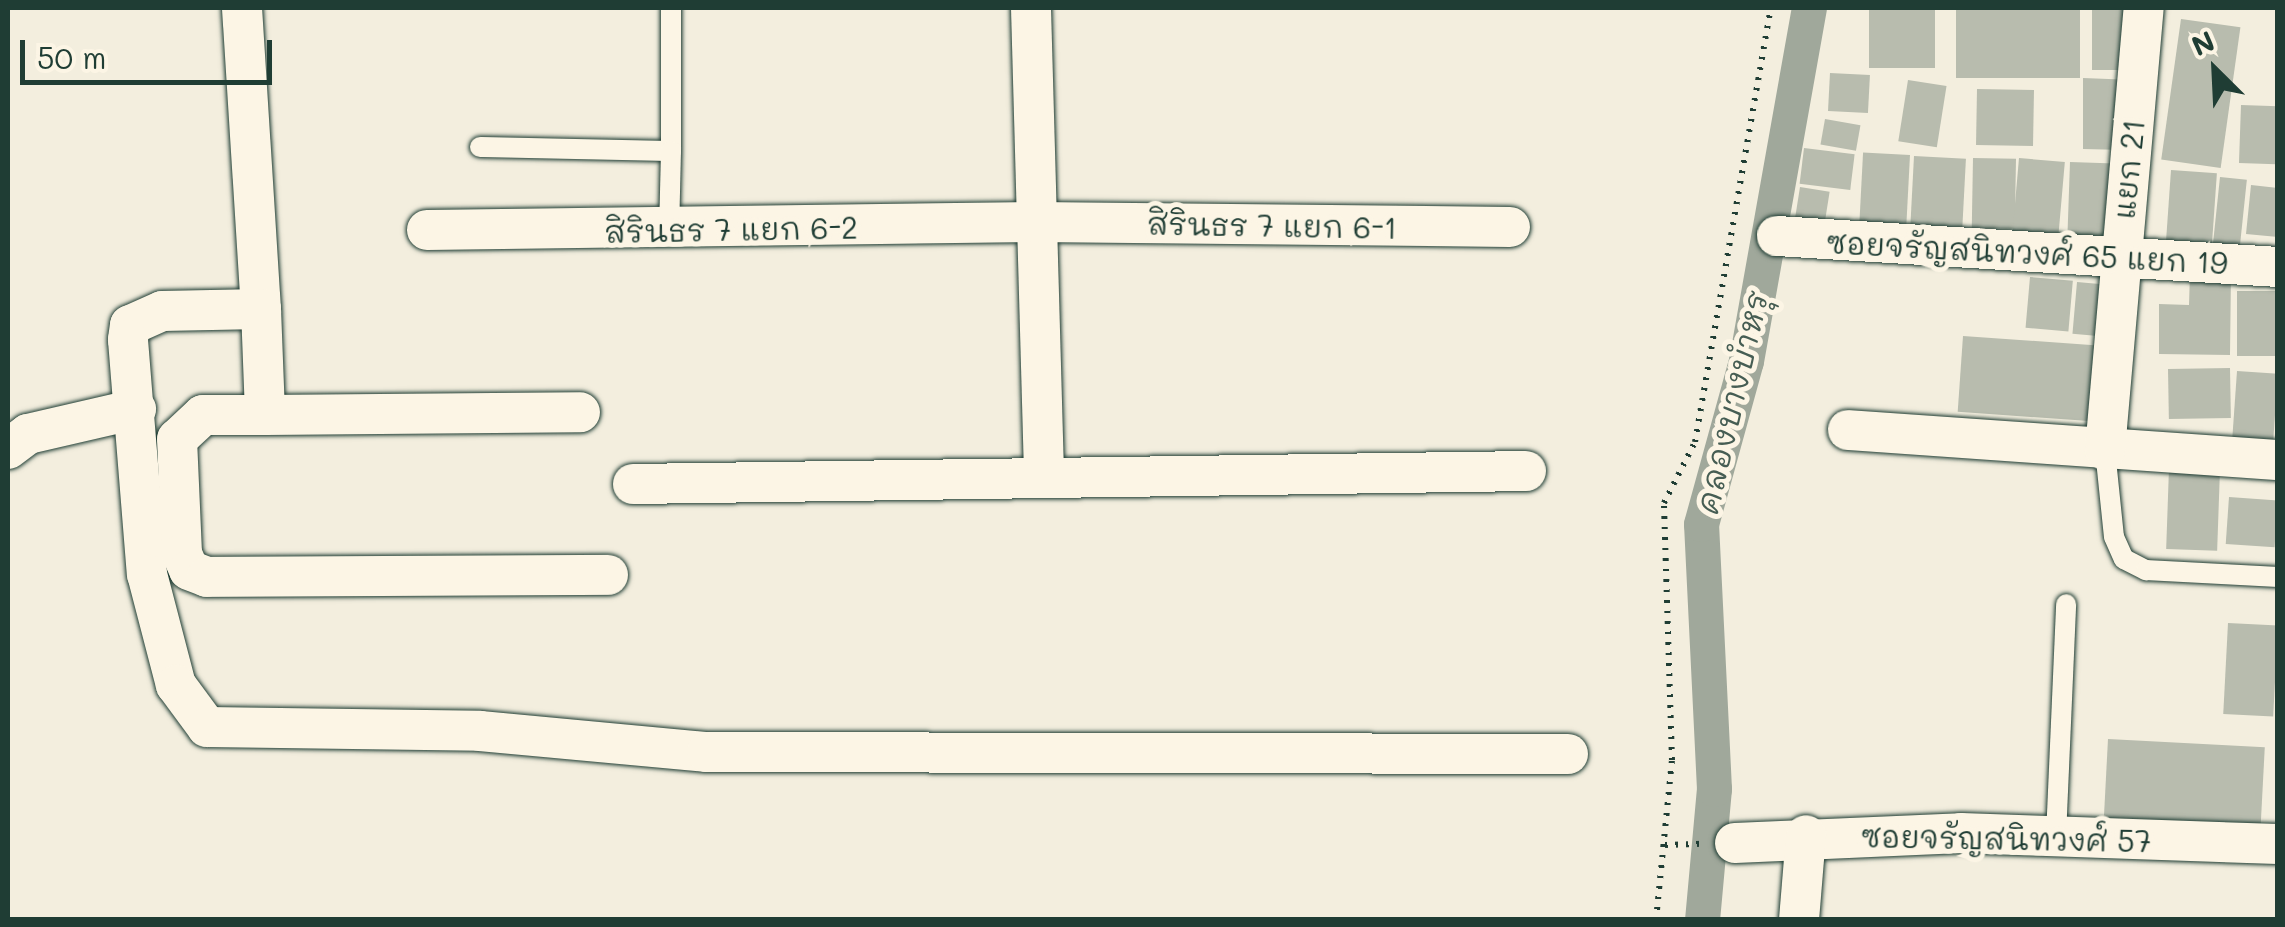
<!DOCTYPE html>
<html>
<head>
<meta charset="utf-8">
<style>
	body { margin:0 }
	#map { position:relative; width:2285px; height:927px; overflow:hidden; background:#f3eede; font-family:Mali,"Playpen Sans Thai",sans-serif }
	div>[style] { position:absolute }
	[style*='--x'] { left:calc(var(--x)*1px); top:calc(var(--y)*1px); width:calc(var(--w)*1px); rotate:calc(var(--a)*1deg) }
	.canal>* { height:35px; margin:-17.5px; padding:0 17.5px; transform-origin:17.5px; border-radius:17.5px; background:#a0a89b }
	.building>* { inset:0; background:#b8bcae; transform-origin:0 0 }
	.path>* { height:6px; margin-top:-3px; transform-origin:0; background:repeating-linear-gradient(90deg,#1f3d34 0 2.5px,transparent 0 10.5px) }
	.roads { filter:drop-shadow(0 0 2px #1f3d34) drop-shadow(0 0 2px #1f3d34) }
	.service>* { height:20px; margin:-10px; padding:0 10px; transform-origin:10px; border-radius:10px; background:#fcf5e5 }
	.minor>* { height:40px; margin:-20px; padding:0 20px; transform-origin:20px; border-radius:20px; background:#fcf5e5 }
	span { translate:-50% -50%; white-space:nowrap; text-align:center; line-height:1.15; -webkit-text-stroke:10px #fcf5e5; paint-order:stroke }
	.street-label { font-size:30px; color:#1f3d34 }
	.water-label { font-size:32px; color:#465d53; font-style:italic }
	.frame { position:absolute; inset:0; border:10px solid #1f3d34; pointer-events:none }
	.north { position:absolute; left:2165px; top:20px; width:100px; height:100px; -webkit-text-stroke:8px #fcf5e5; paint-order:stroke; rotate:336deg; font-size:28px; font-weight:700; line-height:40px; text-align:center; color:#1f3d34 }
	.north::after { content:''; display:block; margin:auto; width:35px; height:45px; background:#1f3d34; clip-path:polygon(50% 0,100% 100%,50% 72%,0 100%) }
	.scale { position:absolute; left:20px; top:40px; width:252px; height:45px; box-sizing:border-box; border:5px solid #1f3d34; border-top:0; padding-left:12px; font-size:30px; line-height:35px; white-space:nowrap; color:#1f3d34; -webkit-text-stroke:8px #fcf5e5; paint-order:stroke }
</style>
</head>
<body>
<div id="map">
	<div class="canal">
		<i style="--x:1702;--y:920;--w:132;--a:-84.8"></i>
		<i style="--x:1714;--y:789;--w:265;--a:-92.8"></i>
		<i style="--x:1701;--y:524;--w:169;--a:-74.6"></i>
		<i style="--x:1746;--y:361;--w:359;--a:-79.9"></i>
	</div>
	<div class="building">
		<i style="left:1869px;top:8px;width:66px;height:60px"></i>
		<i style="left:1956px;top:8px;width:124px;height:70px"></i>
		<i style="left:2092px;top:8px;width:45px;height:62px"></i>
		<i style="left:2181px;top:19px;width:60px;height:142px;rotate:8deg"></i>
		<i style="left:1830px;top:73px;width:40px;height:38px;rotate:3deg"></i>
		<i style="clip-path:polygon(2083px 78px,2134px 80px,2125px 150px,2083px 149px)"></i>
		<i style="left:1908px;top:80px;width:39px;height:62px;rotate:9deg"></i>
		<i style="left:1977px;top:89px;width:57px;height:56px;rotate:1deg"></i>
		<i style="left:2241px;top:105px;width:37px;height:58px;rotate:2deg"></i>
		<i style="left:1825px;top:119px;width:36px;height:26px;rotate:10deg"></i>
		<i style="left:1804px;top:148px;width:51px;height:36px;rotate:7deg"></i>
		<i style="left:1910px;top:155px;width:74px;height:47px;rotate:93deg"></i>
		<i style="left:1914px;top:156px;width:52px;height:74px;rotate:3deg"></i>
		<i style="left:1973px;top:158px;width:43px;height:70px;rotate:1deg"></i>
		<i style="left:2019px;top:158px;width:46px;height:76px;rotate:5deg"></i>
		<i style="left:2070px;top:162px;width:52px;height:74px;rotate:2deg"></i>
		<i style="left:2171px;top:170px;width:46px;height:71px;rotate:4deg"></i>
		<i style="left:2220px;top:177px;width:27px;height:70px;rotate:6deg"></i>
		<i style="clip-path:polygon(2251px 185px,2278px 188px,2278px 237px,2246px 234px)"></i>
		<i style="left:1800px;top:187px;width:30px;height:42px;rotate:9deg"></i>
		<i style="clip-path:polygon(2190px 272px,2231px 272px,2230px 355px,2159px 354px,2159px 304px,2189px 305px)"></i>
		<i style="left:2030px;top:277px;width:43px;height:51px;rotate:5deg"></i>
		<i style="left:2077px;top:282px;width:34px;height:52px;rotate:5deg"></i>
		<i style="left:2237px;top:291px;width:41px;height:65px"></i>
		<i style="left:1963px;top:336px;width:142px;height:76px;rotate:4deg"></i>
		<i style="left:2230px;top:368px;width:50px;height:62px;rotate:89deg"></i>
		<i style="left:2237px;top:371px;width:41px;height:70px;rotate:4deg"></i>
		<i style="left:2169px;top:468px;width:51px;height:81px;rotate:2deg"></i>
		<i style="left:2229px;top:497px;width:49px;height:47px;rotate:4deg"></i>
		<i style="left:2228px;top:623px;width:50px;height:91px;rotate:3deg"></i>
		<i style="left:2108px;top:739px;width:157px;height:80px;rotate:3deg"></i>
	</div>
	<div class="path">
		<i style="--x:1665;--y:845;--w:38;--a:-2"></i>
		<i style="--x:1656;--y:920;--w:161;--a:-84.3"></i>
		<i style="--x:1672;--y:760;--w:257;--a:-91.8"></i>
		<i style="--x:1664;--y:503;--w:68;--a:-63.1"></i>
		<i style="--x:1695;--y:442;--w:441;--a:-80.1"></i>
	</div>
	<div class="roads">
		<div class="service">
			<i style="--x:671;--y:8;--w:143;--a:90"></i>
			<i style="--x:480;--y:147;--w:191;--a:1.2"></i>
			<i style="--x:671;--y:151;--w:81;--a:91.4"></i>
			<i style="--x:2105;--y:450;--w:87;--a:84.1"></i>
			<i style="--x:2114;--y:537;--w:24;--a:66"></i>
			<i style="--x:2124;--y:559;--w:25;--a:27"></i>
			<i style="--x:2146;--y:570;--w:132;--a:3"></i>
			<i style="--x:2056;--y:837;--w:233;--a:-87.5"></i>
		</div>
		<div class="minor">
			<i style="--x:242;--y:8;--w:302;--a:86.4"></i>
			<i style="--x:261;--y:309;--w:99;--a:178.8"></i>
			<i style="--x:162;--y:311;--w:35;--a:156"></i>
			<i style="--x:130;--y:325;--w:15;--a:98"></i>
			<i style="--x:128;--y:340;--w:235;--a:85.4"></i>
			<i style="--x:147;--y:574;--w:115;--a:75.4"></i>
			<i style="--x:176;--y:685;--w:52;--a:53.6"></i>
			<i style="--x:207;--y:727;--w:273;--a:0.8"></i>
			<i style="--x:480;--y:731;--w:228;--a:5.3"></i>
			<i style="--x:707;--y:752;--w:861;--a:0.13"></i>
			<i style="--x:1031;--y:8;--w:470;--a:88.4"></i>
			<i style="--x:427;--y:230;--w:608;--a:-0.75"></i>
			<i style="--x:1035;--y:222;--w:475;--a:0.6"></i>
			<i style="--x:1777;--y:236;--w:502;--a:3.54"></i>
			<i style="--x:261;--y:309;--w:106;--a:87.8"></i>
			<i style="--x:265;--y:415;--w:315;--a:-0.5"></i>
			<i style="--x:265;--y:415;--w:62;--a:180"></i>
			<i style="--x:203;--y:415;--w:35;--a:137"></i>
			<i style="--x:177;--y:439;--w:115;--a:87.5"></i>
			<i style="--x:182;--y:554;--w:17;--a:66"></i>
			<i style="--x:189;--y:570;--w:19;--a:21"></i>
			<i style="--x:207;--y:577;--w:401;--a:-0.3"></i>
			<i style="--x:1848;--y:430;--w:431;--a:4"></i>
			<i style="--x:8;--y:449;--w:25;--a:-37"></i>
			<i style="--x:28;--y:434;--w:111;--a:-13"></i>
			<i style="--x:2105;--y:450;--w:444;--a:-85"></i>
			<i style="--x:633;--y:484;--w:893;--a:-0.83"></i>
			<i style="--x:1735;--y:843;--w:226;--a:-2.5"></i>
			<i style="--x:1961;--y:833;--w:317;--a:2"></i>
			<i style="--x:1799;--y:920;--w:85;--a:-85.3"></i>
		</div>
	</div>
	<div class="street-label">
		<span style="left:2128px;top:169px;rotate:-84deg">แยก 21</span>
		<span style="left:1272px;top:225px;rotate:1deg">สิรินธร 7 แยก 6-1</span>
		<span style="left:731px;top:229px;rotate:-1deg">สิรินธร 7 แยก 6-2</span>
		<span style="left:2027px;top:252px;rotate:3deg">ซอยจรัญสนิทวงศ์ 65 แยก 19</span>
		<span style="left:2006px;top:838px;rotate:1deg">ซอยจรัญสนิทวงศ์ 57</span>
	</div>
	<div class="water-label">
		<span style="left:1731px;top:402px;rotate:-77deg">คลองบางบำหรุ</span>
	</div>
	<div class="frame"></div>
	<div class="north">N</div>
	<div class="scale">50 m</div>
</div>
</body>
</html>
